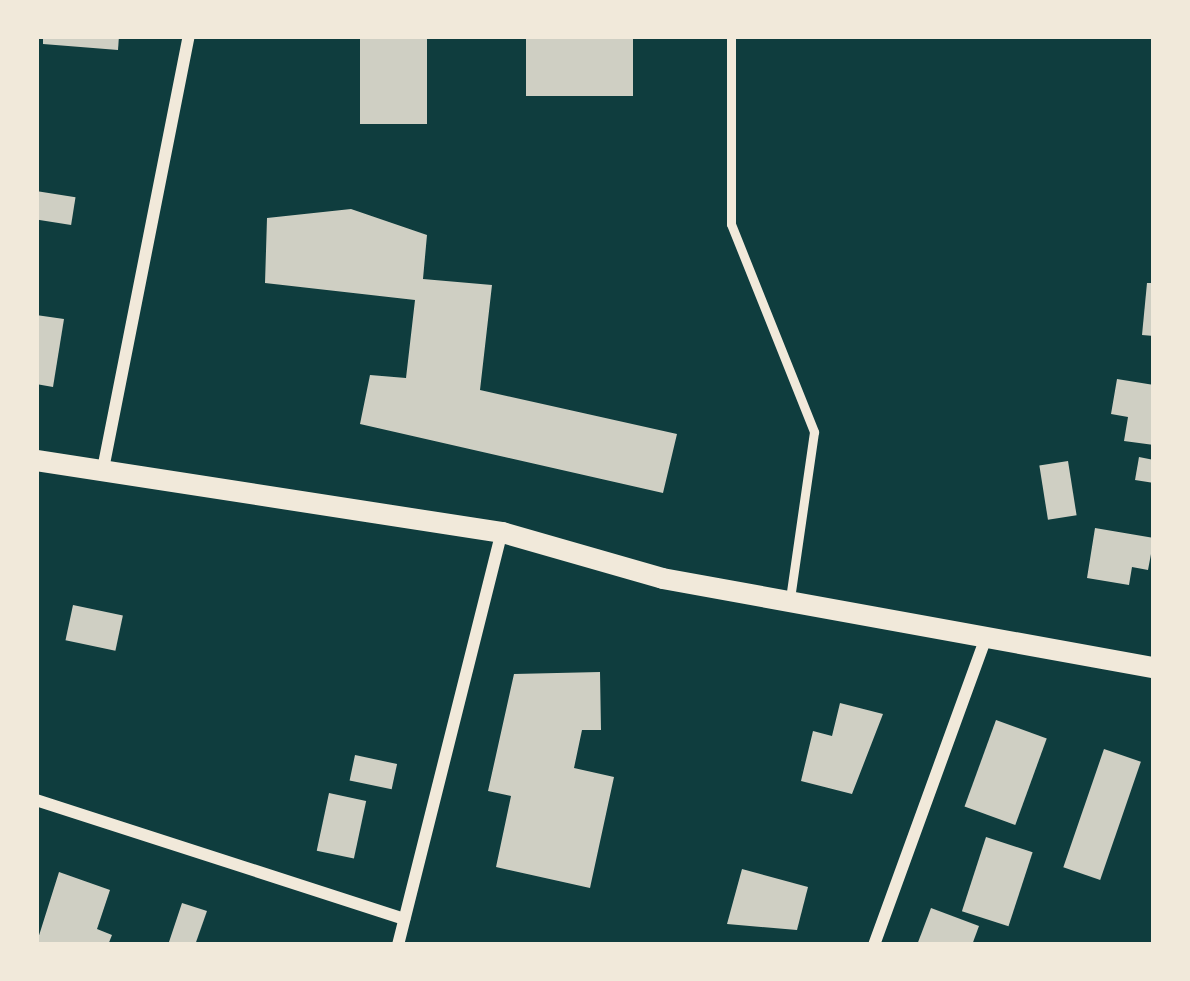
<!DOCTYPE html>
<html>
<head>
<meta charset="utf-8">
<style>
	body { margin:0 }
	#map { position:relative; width:1190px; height:981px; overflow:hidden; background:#0f3d3e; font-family:Rubik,sans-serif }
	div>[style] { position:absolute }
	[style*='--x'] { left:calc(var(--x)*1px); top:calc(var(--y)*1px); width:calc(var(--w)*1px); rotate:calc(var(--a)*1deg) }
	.building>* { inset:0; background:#cfcfc3; transform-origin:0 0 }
	.service>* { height:9px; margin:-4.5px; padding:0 4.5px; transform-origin:4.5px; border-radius:4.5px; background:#f1e9da }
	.minor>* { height:12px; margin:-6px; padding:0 6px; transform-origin:6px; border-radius:6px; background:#f1e9da }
	.tertiary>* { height:21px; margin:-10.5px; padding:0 10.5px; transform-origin:10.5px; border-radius:10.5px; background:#f1e9da }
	span { translate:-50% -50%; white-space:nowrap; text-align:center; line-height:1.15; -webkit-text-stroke:9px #f1e9da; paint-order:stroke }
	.frame { position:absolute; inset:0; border:39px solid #f1e9da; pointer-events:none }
</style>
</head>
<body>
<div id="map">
	<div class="building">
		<i style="clip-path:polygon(43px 36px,119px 36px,118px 50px,43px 44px)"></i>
		<i style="left:360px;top:36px;width:67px;height:88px"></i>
		<i style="left:526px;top:36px;width:107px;height:60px"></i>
		<i style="left:36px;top:191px;width:40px;height:28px;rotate:9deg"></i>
		<i style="clip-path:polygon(351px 209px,427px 235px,423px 279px,492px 285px,480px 390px,677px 434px,663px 493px,360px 424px,370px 375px,406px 378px,415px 300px,265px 283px,267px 218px)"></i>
		<i style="clip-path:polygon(1147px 283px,1154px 283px,1154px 336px,1142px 335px)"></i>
		<i style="clip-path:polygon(36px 315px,64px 319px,53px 387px,36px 384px)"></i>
		<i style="clip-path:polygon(1117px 379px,1154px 385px,1154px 445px,1124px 441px,1128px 417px,1111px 414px)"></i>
		<i style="clip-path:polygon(1139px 457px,1154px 460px,1154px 483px,1135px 480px)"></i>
		<i style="left:1068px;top:461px;width:55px;height:29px;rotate:81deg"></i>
		<i style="clip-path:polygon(1095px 528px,1154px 538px,1148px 570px,1132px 567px,1129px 585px,1087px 578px)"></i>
		<i style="left:73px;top:605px;width:51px;height:36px;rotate:12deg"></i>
		<i style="clip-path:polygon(600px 672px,601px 730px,582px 730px,574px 768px,614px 777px,590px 888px,496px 867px,511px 796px,488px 791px,514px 674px)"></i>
		<i style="clip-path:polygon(840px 703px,883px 714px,852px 794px,801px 781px,813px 731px,832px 736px)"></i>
		<i style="left:996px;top:720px;width:54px;height:92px;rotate:20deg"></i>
		<i style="left:1104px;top:749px;width:39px;height:125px;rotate:19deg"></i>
		<i style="left:355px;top:755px;width:43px;height:26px;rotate:12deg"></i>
		<i style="left:329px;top:793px;width:38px;height:59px;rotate:12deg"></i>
		<i style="left:986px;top:837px;width:49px;height:78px;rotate:18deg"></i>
		<i style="clip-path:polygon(742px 869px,808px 887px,797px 930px,727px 924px)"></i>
		<i style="clip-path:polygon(59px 872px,110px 890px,97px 929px,112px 935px,108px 945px,36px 945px)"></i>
		<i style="clip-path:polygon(182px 903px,207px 911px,195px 945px,169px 942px)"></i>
		<i style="clip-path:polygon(931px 908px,979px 926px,972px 945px,917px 945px)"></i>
	</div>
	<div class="service">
		<i style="--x:731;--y:36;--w:188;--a:90"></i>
		<i style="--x:731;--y:224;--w:224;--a:68.2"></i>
		<i style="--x:814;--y:432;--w:169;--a:98.2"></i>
	</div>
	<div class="minor">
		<i style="--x:103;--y:469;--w:441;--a:-78.8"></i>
		<i style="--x:36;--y:800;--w:387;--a:17.9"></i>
		<i style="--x:398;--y:945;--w:426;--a:-75.9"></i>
		<i style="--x:874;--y:945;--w:325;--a:-70"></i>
	</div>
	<div class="tertiary">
		<i style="--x:36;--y:460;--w:472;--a:8.8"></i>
		<i style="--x:502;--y:532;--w:166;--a:16"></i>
		<i style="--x:662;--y:578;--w:500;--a:10.3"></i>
	</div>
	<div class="frame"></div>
</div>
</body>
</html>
